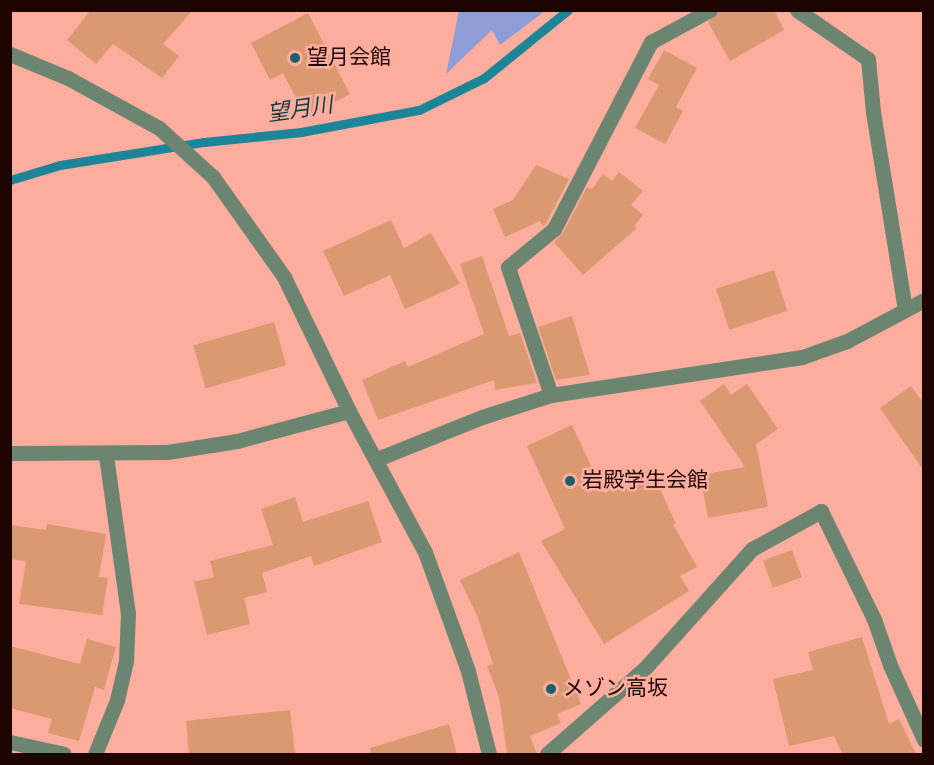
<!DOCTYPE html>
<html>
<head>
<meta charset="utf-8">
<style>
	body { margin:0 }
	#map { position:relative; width:934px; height:765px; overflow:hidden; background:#fcad9d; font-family:"Alegreya Sans","Noto Sans JP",sans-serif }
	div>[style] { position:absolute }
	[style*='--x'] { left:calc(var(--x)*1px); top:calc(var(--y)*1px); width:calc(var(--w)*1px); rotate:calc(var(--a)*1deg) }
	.green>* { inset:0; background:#8e9dd5 }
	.stream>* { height:9px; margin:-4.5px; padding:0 4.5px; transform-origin:4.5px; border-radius:4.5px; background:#1c8597 }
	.building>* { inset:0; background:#db9971; transform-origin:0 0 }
	.minor>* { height:15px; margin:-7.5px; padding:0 7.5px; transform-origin:7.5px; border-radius:7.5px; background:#6b8571 }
	.dots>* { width:16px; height:16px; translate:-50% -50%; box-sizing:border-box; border:3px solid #fcad9d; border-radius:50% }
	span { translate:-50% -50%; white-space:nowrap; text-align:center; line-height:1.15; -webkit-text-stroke:5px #fcad9d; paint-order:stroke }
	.poi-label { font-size:21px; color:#1f0502 }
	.left { translate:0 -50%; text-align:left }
	.water-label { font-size:22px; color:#103d45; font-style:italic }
	.frame { position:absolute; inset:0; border:12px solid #1f0502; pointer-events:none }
</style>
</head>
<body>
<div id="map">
	<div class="green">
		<i style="clip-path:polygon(459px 11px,459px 10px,545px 11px,500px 45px,492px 30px,446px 74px)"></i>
	</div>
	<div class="stream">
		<i style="--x:10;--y:180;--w:52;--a:-16.7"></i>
		<i style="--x:60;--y:165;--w:146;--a:-9.1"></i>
		<i style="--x:204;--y:142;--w:98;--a:-5.9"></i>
		<i style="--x:301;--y:132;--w:120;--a:-10.6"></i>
		<i style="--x:419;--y:110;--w:72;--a:-26.2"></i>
		<i style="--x:484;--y:78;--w:108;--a:-39"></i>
	</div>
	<div class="building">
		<i style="clip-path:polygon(91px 10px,193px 10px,163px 44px,179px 56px,162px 78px,113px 44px,96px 64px,67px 40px)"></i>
		<i style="clip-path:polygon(720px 10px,774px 10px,784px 30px,730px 61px,708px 22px)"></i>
		<i style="clip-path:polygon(308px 13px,350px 94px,306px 117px,283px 73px,270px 80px,251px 43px)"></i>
		<i style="clip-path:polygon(664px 50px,697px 68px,676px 107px,683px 111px,665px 144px,635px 128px,659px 85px,648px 79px)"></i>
		<i style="clip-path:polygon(536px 165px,569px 179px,546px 223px,543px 226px,540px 221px,505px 237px,493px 209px,513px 200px)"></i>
		<i style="clip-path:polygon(619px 172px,643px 191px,631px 205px,643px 215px,634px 226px,637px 228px,583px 275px,554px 242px,563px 233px,587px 187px,592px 189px,603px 174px,612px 181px)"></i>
		<i style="clip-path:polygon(391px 220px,404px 248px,431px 233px,460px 284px,405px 309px,390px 275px,344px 296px,323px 251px)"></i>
		<i style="clip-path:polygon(482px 256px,509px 336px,520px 333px,537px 383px,495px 390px,494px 380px,378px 420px,362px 380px,405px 361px,408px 367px,484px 334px,460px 264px)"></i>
		<i style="left:774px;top:270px;width:43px;height:61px;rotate:72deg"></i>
		<i style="clip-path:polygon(572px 316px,590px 375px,556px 380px,538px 327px)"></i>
		<i style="left:274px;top:322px;width:45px;height:84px;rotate:74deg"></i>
		<i style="clip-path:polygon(724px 384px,731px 395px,747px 384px,778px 429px,756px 444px,768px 507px,708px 518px,700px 475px,745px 467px,700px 401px)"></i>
		<i style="clip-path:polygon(911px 386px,924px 404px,924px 471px,880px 408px)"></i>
		<i style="clip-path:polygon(572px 425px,603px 492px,651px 469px,676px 524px,673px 524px,697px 567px,680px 576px,689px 591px,604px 644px,541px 541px,565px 529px,527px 446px)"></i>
		<i style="clip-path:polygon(295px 497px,303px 522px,368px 501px,382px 542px,314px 566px,311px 556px,262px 573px,267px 592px,244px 598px,250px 624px,207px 635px,194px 582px,214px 577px,210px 561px,273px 545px,261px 509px)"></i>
		<i style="clip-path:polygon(47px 524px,106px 534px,99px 577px,108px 578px,102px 615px,19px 604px,26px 561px,10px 559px,10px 525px,46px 530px)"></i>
		<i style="left:792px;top:550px;width:29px;height:31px;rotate:70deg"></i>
		<i style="clip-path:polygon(519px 552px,581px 704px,557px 714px,561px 723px,530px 736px,537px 754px,507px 754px,499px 697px,487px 666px,493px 664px,478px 618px,460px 580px)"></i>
		<i style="clip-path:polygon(862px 637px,889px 724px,899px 719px,916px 754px,842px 754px,834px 736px,789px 746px,773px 679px,813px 670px,808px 652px)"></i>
		<i style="clip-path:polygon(87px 639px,116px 647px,104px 690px,95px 687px,79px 741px,48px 733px,52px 719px,10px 708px,10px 646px,80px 664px)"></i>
		<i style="clip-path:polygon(290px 710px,295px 754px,189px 754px,186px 721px)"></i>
		<i style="clip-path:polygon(449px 724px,457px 754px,371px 754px,370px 748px)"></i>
	</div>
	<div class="minor">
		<i style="--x:797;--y:10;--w:86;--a:34.6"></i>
		<i style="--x:868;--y:59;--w:53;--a:84.6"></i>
		<i style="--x:873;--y:112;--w:200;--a:80.8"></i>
		<i style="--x:10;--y:54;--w:63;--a:22.5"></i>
		<i style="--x:68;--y:78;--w:104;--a:28.8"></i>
		<i style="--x:159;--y:128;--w:73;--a:42.2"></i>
		<i style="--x:213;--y:177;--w:123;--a:54.6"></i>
		<i style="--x:284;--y:277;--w:149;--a:64.1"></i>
		<i style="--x:349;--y:411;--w:160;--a:61.7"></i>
		<i style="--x:425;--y:552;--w:127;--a:70.1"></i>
		<i style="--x:468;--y:671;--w:86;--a:75.8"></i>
		<i style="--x:551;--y:395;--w:135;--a:-108.6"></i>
		<i style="--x:508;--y:267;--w:60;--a:-39.6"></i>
		<i style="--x:554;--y:229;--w:211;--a:-62.6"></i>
		<i style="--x:651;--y:42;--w:67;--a:-28.5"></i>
		<i style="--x:10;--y:453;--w:157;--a:-0.4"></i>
		<i style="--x:167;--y:452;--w:71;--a:-8.9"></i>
		<i style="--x:237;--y:441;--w:116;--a:-15"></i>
		<i style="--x:377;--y:459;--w:113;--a:-21.8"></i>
		<i style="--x:482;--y:417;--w:72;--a:-17.7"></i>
		<i style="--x:551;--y:395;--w:254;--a:-8.6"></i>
		<i style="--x:802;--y:357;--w:48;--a:-19.6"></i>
		<i style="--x:847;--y:341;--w:87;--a:-28"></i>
		<i style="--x:10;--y:742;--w:55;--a:12.5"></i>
		<i style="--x:95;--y:754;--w:58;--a:-67.8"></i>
		<i style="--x:117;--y:700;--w:40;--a:-77"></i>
		<i style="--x:126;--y:661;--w:47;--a:-87.6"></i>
		<i style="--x:128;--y:614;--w:161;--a:-97.9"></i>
		<i style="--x:547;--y:754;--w:132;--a:-41.3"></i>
		<i style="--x:646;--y:667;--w:159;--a:-48.1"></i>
		<i style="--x:752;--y:549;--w:79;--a:-28.8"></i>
		<i style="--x:821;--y:511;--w:120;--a:63.9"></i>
		<i style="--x:874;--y:619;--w:49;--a:70.8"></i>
		<i style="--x:890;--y:665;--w:82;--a:65.6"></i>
	</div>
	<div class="dots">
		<i style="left:295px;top:58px;background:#17616f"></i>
		<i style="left:570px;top:481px;background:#17616f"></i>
		<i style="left:551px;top:689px;background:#17616f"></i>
	</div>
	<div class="poi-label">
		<span class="left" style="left:307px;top:58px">望月会館</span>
		<span class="left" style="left:582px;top:481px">岩殿学生会館</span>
		<span class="left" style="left:563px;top:689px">メゾン高坂</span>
	</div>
	<div class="water-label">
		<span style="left:300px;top:110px;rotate:-8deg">望月川</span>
	</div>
	<div class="frame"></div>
</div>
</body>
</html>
